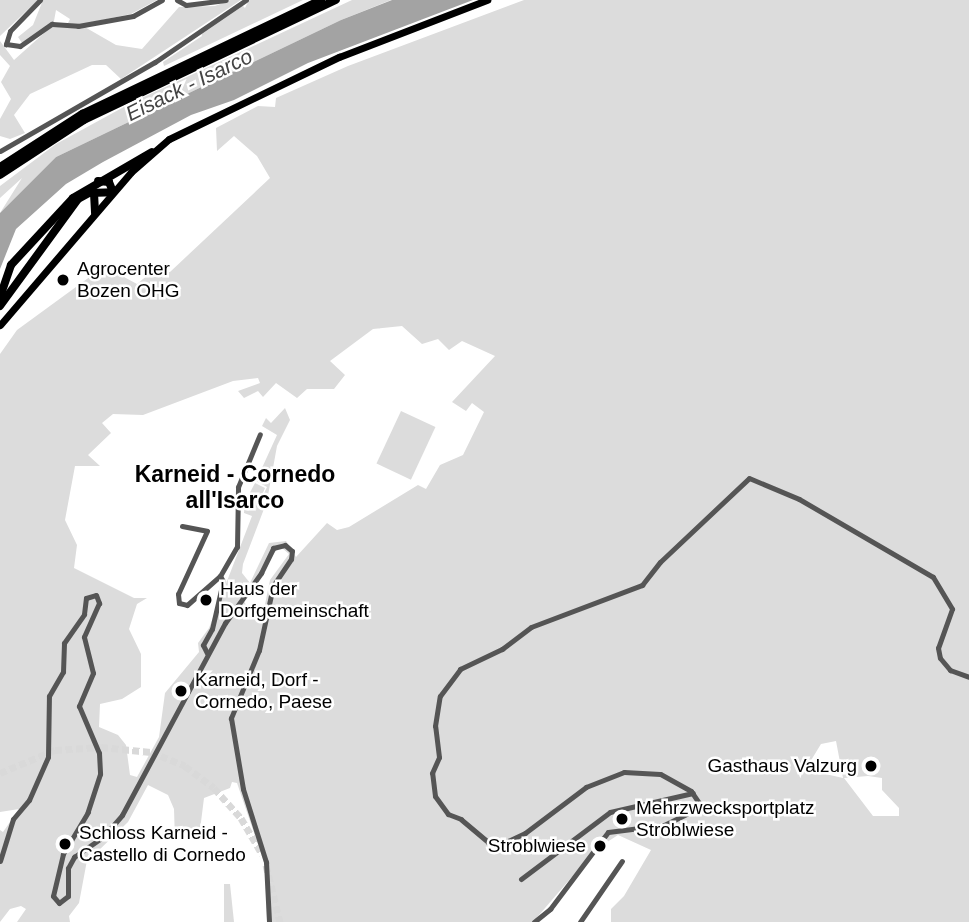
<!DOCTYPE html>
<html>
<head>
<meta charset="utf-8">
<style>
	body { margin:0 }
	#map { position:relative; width:969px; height:922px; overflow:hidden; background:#fff; font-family:Helvetica,sans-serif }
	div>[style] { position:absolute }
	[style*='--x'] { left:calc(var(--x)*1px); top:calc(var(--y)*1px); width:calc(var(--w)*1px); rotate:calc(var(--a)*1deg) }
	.green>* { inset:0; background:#dcdcdc; transform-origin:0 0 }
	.water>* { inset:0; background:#a3a3a3 }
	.major-tunnel>* { height:7px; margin-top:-3.5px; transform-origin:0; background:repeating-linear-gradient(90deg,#d9d9d9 0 7px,transparent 0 10.5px) }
	.minor>* { height:5px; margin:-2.5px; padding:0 2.5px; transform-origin:2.5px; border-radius:2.5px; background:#555 }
	.major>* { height:7px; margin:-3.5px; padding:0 3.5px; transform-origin:3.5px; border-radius:3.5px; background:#000 }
	.highway>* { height:8px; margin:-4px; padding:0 4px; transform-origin:4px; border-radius:4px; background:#000 }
	.dots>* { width:19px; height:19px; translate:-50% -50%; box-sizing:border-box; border:4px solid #fff; border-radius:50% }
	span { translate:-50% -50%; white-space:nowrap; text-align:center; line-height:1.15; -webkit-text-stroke:5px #fff; paint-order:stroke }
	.poi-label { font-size:19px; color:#000 }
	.left { translate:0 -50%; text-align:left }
	.right { translate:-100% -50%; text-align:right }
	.water-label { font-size:21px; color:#444; font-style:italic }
	.quarter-label { font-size:23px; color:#000; font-weight:700 }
</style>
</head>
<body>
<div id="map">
	<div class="green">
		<i style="clip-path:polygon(0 0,38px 0,0 36px)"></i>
		<i style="clip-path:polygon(43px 0,157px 0,131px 14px,77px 25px,68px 23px,70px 19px,56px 10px,54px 21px,22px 43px,18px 37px,33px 25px)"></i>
		<i style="clip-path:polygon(230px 0,241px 0,121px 79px,106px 65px,92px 65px,30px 94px,14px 115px,25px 133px,10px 139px,0 136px,0 119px,11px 99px,1px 82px,10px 66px,0 55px,0 41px,14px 60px,52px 26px,83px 26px,116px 45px,142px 49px,179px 7px,215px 6px)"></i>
		<i style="clip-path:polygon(249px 0,303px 0,164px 66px,163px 62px,202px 36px,201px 32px,242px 5px,245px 8px)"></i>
		<i style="clip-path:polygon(352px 0,391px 0,341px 20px,56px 157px,0 213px,22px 178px,0 198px,0 186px,56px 144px,133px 102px)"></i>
		<i style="clip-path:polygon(evenodd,524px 0,969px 0,969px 922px,611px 922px,611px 909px,624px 896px,651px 850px,618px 835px,595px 850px,533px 922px,267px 922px,265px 865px,237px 783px,232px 782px,230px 788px,204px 798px,200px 830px,175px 841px,174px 809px,168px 795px,148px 785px,128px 822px,94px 855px,88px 855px,79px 903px,69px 916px,70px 922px,17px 922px,26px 909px,21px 906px,10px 909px,0 922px,0 830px,3px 832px,19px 809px,0 812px,0 354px,17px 330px,91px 276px,111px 270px,137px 284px,149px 274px,170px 272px,270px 178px,257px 156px,234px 136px,217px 151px,216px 128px,258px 106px,275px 107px,276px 98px,348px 66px,524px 0,402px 326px,422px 344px,438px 339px,449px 350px,462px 341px,495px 356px,452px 402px,466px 411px,472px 403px,484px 412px,463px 455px,440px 465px,426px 489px,418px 485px,349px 527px,337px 530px,327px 523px,296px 557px,286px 541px,269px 543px,250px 583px,242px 573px,243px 564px,267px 501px,277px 446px,290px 420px,285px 408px,271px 423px,266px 418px,262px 426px,277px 435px,256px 481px,267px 487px,255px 512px,265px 488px,255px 483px,245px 502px,244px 513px,252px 516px,209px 628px,198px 643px,199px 652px,165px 693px,159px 737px,137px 777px,130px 775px,126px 745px,118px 735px,99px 727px,100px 704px,122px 699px,141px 687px,141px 654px,129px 629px,137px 604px,147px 598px,134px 598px,74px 568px,77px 545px,65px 520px,75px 466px,100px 466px,88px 455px,111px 433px,102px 423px,113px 414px,143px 415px,233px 381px,258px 378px,260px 383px,238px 391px,244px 398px,258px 391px,263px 397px,276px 383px,297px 398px,307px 389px,334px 389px,345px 375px,330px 361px,373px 329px,402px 326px,524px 0,282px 548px,289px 554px,270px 580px,262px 619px,252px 617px,244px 601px,277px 549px,282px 548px,524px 0,836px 741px,843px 778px,812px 771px,810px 762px,821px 744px,836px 741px,524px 0,868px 776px,882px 778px,882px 790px,899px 808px,899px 816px,873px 816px,844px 778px,868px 776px)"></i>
		<i style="left:401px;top:411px;width:38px;height:58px;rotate:25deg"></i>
		<i style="clip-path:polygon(224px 884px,230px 884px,234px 922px,224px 922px)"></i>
	</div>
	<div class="water">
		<i style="clip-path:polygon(392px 0,473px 0,308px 63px,234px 100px,191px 115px,103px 162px,66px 184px,16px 229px,0 269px,0 213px,56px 157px,341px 20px)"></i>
	</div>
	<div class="major-tunnel">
		<i style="--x:0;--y:773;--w:60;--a:-22.7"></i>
		<i style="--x:55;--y:750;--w:46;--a:-3.7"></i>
		<i style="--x:101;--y:747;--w:50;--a:5.7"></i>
		<i style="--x:151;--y:752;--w:37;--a:22"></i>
		<i style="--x:185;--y:766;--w:36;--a:37"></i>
		<i style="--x:214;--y:788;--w:40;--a:48"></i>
		<i style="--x:241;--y:818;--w:42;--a:59.7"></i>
		<i style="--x:266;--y:865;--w:59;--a:76.2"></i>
	</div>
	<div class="minor">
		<i style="--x:40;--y:0;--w:43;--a:134.1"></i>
		<i style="--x:10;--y:31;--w:14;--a:107"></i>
		<i style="--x:6;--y:44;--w:14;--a:8"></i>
		<i style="--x:20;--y:46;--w:39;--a:-35"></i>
		<i style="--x:52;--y:24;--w:26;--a:4"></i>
		<i style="--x:78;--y:26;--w:56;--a:-10.3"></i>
		<i style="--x:133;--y:16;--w:33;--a:-29"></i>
		<i style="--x:177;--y:0;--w:10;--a:29"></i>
		<i style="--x:186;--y:5;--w:40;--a:-7.1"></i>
		<i style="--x:0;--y:151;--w:179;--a:-29.9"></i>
		<i style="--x:155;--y:62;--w:110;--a:-34.3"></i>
		<i style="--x:182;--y:526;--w:25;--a:11"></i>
		<i style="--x:207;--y:531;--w:69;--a:114.7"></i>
		<i style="--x:178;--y:594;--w:9;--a:84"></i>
		<i style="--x:179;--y:603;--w:8;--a:14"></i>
		<i style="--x:187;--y:605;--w:44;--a:-41.3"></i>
		<i style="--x:220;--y:576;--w:34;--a:-60"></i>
		<i style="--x:237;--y:547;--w:60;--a:-89"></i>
		<i style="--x:238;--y:487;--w:57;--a:-67.5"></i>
		<i style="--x:207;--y:653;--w:9;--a:-117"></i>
		<i style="--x:203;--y:645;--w:18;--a:-61"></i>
		<i style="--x:212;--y:629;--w:49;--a:-77.1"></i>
		<i style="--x:223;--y:581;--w:6;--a:-121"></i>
		<i style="--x:0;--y:861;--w:44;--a:-72.8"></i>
		<i style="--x:13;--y:819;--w:25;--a:-50"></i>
		<i style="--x:29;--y:800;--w:47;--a:-66.2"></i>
		<i style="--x:48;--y:757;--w:61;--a:-89.1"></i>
		<i style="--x:49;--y:696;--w:28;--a:-60"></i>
		<i style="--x:63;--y:672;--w:29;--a:-88"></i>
		<i style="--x:64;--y:643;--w:35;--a:-55"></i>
		<i style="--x:84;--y:614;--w:16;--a:-83"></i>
		<i style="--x:86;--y:598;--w:10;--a:-17"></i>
		<i style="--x:96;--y:595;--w:9;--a:69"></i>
		<i style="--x:99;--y:603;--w:37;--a:114"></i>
		<i style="--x:84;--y:637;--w:37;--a:76"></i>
		<i style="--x:93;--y:673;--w:36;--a:113"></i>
		<i style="--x:79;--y:706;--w:51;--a:66.9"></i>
		<i style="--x:99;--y:753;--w:21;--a:87"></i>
		<i style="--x:100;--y:774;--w:40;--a:108"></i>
		<i style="--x:88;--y:812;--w:49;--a:120.8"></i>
		<i style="--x:63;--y:854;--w:43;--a:103.4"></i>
		<i style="--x:53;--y:896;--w:9;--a:49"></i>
		<i style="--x:59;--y:903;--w:11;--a:-38"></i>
		<i style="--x:68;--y:896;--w:28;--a:-90"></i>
		<i style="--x:68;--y:868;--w:13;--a:-61"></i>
		<i style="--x:74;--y:857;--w:35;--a:-35"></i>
		<i style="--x:103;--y:837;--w:29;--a:-49"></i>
		<i style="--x:122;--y:815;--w:218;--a:-61.8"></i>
		<i style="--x:225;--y:623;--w:62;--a:-54.2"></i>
		<i style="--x:261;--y:573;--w:28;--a:-64"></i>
		<i style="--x:273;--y:548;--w:12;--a:-14"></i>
		<i style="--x:285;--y:545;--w:9;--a:41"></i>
		<i style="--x:292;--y:551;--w:8;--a:97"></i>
		<i style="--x:291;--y:559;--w:32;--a:124"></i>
		<i style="--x:273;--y:586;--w:66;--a:102.3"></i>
		<i style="--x:259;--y:650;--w:74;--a:112.4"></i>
		<i style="--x:231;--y:718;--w:72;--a:80.4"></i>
		<i style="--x:243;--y:789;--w:77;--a:72.5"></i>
		<i style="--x:266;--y:862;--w:60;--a:87.1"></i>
		<i style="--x:521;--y:879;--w:111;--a:-37"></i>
		<i style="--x:610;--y:812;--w:85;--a:-12.9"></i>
		<i style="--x:534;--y:922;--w:21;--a:-39"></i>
		<i style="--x:550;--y:909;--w:96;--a:-53"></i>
		<i style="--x:608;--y:832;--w:56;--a:-7.1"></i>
		<i style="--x:664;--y:825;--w:37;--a:-26"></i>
		<i style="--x:697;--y:809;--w:6;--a:-72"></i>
		<i style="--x:699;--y:803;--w:14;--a:-124"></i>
		<i style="--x:691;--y:791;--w:35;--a:-151"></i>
		<i style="--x:660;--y:774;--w:36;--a:-177"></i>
		<i style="--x:624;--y:772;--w:41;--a:158.5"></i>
		<i style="--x:586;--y:787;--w:76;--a:143"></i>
		<i style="--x:525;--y:833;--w:19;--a:155"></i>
		<i style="--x:508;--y:841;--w:20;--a:177"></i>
		<i style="--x:488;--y:842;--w:35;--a:-140"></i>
		<i style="--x:461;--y:819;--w:14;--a:-159"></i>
		<i style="--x:448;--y:814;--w:22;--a:-126"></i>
		<i style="--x:435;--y:796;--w:23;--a:-97"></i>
		<i style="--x:432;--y:773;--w:17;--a:-66"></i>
		<i style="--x:439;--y:757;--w:31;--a:-97"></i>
		<i style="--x:435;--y:726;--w:30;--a:-81"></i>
		<i style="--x:440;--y:696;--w:34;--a:-53"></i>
		<i style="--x:460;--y:669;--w:47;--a:-25.5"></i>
		<i style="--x:502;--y:649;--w:36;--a:-37"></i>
		<i style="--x:531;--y:627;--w:119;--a:-20.7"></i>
		<i style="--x:642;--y:585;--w:29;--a:-52"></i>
		<i style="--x:660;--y:562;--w:122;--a:-43.3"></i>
		<i style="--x:749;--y:478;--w:54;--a:22.8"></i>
		<i style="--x:799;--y:499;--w:155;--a:30.2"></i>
		<i style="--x:933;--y:577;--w:37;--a:59"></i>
		<i style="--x:952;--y:609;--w:41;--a:109.7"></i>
		<i style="--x:938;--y:648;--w:10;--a:79"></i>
		<i style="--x:940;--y:658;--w:16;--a:50"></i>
		<i style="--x:950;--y:670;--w:20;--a:20"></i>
		<i style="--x:580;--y:922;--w:74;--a:-55.5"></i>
	</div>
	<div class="major">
		<i style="--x:0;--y:325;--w:201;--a:-49.4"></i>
		<i style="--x:131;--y:172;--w:50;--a:-41"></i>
		<i style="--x:169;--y:139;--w:189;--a:-25.8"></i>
		<i style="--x:339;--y:57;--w:159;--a:-21.1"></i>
	</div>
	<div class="highway">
		<i style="--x:0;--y:167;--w:98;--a:-32.9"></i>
		<i style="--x:82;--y:114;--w:265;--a:-25.5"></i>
		<i style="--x:0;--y:175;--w:100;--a:-33.2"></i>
		<i style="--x:84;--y:120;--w:279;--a:-25.5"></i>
		<i style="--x:94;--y:193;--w:20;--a:87"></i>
		<i style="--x:0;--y:297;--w:34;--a:-71"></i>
		<i style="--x:11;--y:265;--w:91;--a:-47.2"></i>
		<i style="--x:73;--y:198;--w:91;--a:-30.2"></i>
		<i style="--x:0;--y:306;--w:132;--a:-53.9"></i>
		<i style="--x:78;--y:199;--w:13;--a:-29"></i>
		<i style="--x:89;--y:193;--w:24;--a:-2"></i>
		<i style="--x:113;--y:192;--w:11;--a:-112"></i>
		<i style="--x:109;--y:182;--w:11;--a:-175"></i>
	</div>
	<div class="dots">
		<i style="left:63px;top:280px;background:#000"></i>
		<i style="left:206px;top:600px;background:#000"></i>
		<i style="left:181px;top:691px;background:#000"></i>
		<i style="left:871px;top:766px;background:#000"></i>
		<i style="left:622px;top:819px;background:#000"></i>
		<i style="left:65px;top:844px;background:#000"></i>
		<i style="left:600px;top:846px;background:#000"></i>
	</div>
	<div class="poi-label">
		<span class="left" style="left:77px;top:280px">Agrocenter<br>Bozen OHG</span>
		<span class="left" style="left:220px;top:600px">Haus der<br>Dorfgemeinschaft</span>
		<span class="left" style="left:195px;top:691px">Karneid, Dorf -<br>Cornedo, Paese</span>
		<span class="right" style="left:857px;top:766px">Gasthaus Valzurg</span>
		<span class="left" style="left:636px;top:819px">Mehrzwecksportplatz<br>Stroblwiese</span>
		<span class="left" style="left:79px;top:844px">Schloss Karneid -<br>Castello di Cornedo</span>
		<span class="right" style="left:586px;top:846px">Stroblwiese</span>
	</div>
	<div class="water-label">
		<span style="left:189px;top:85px;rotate:-26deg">Eisack - Isarco</span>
	</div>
	<div class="quarter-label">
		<span style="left:235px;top:487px">Karneid - Cornedo<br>all'Isarco</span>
	</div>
</div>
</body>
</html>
